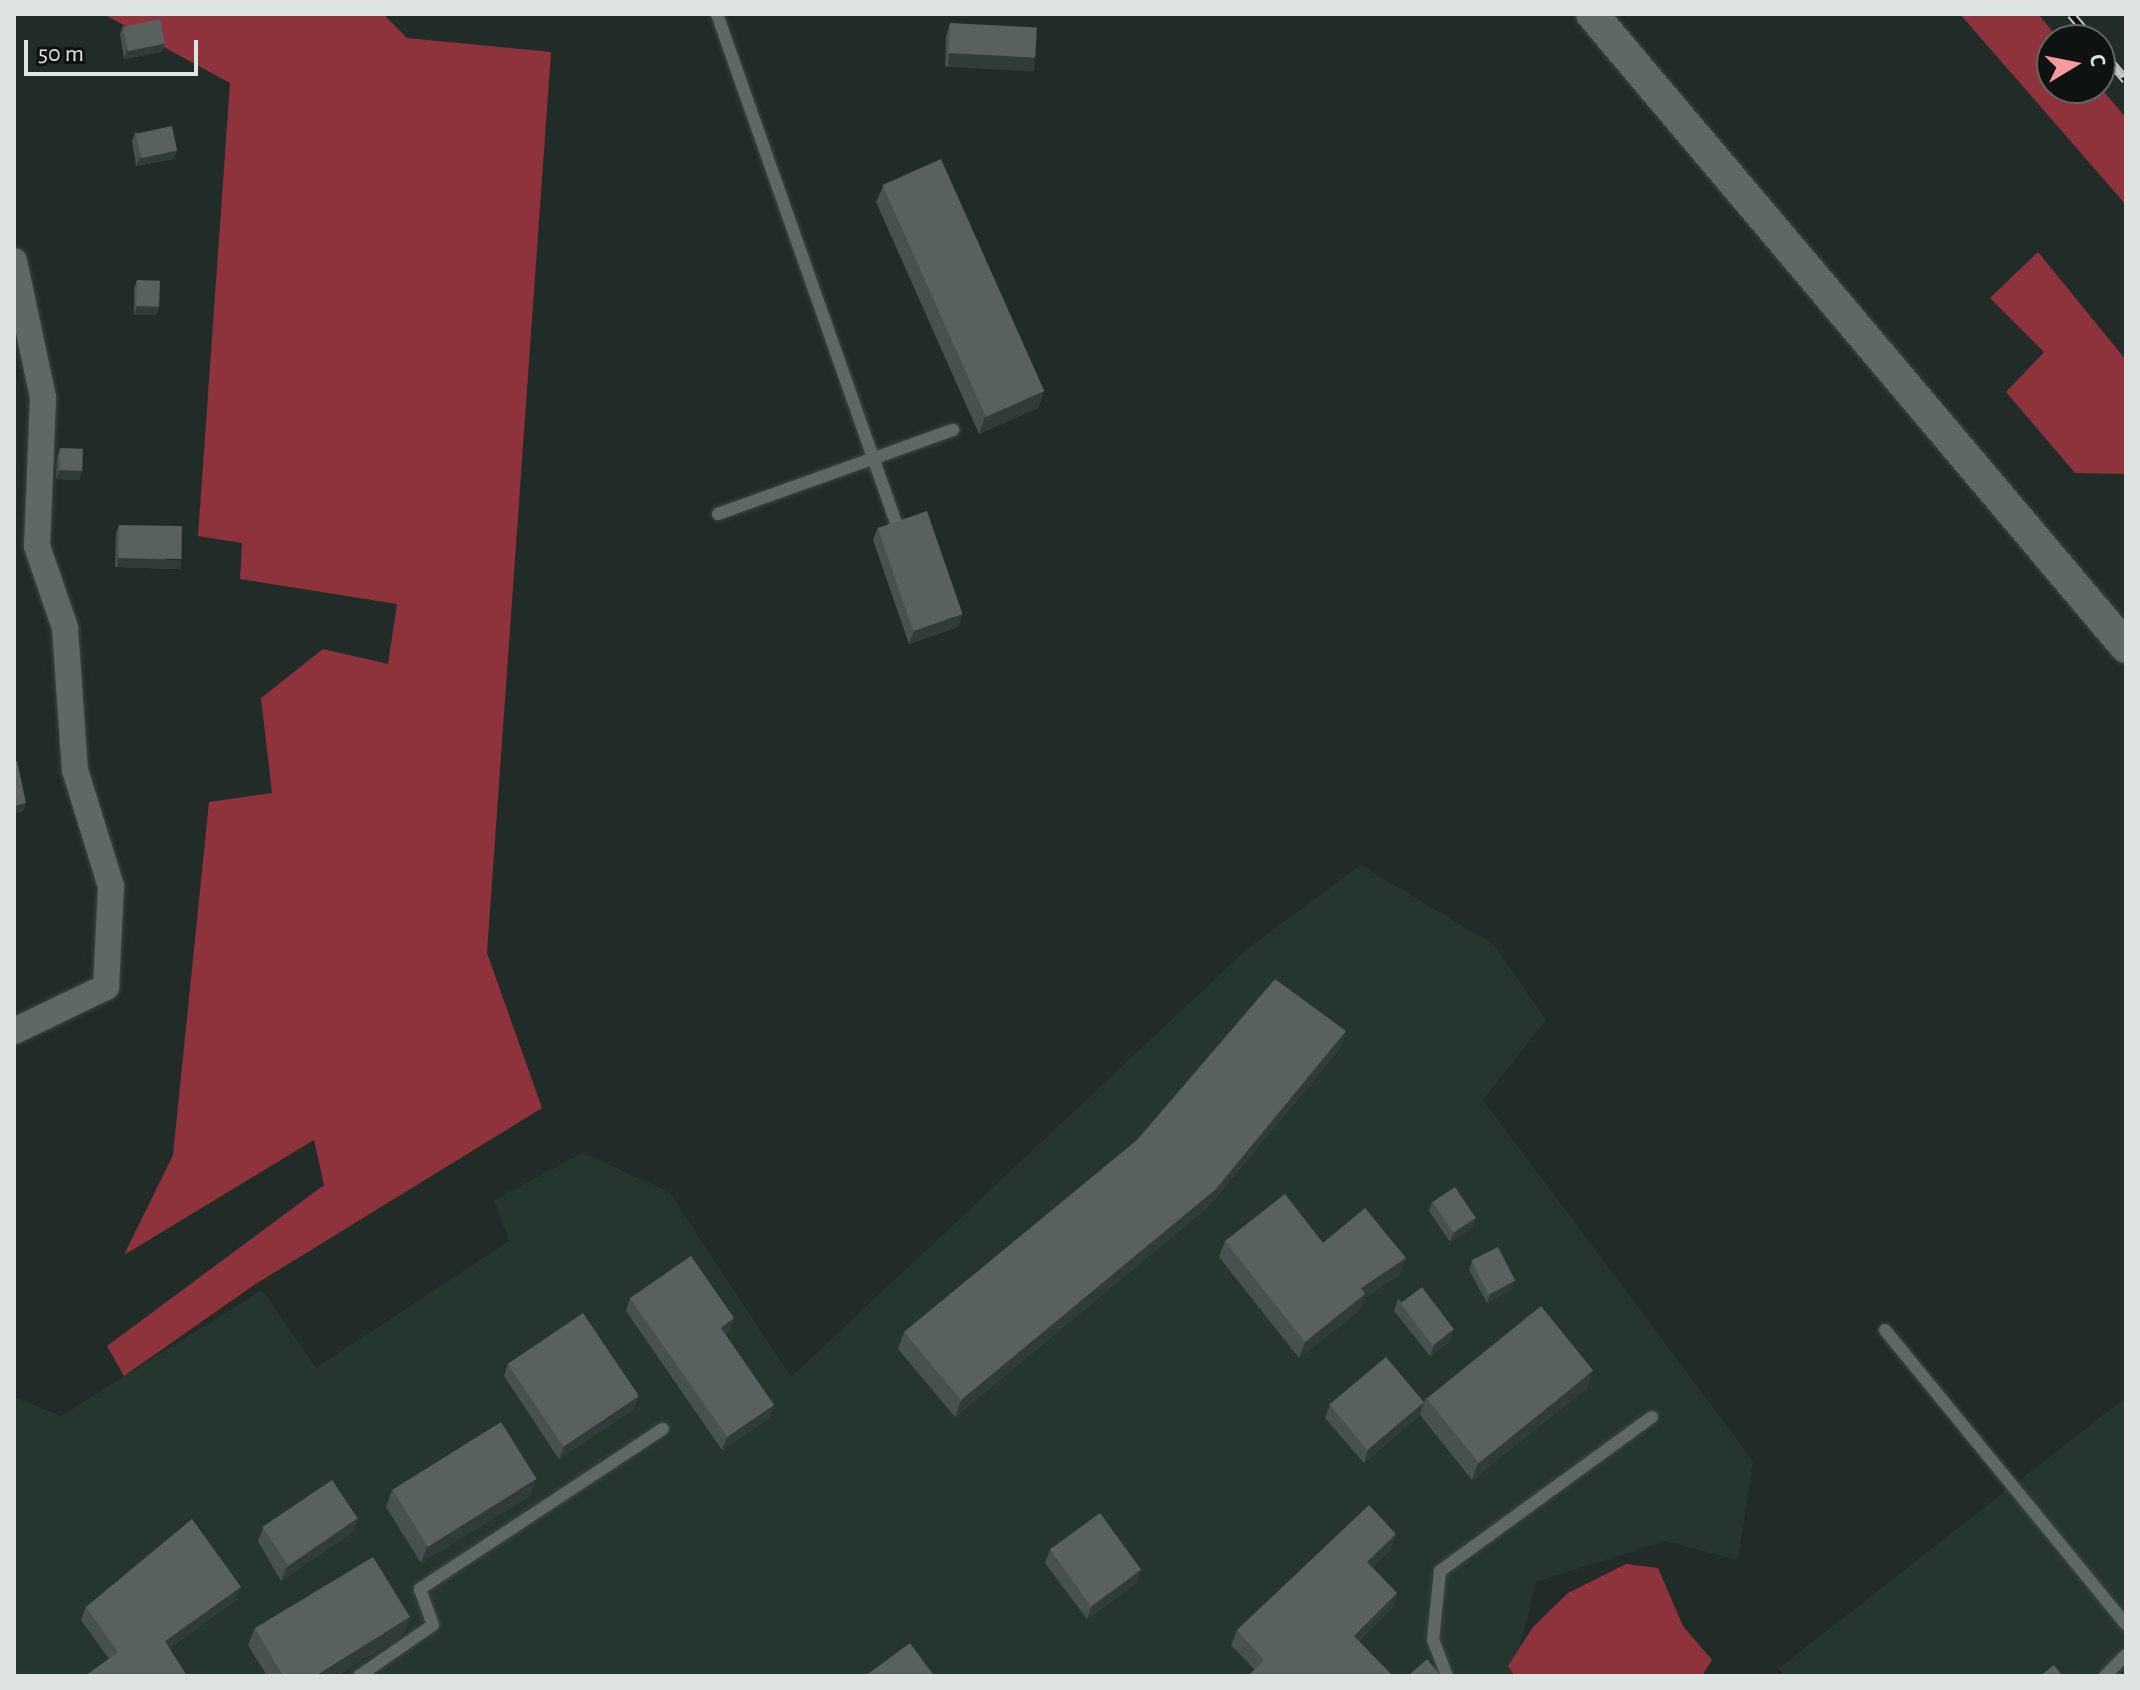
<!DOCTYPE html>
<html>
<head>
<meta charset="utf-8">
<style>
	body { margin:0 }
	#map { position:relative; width:2140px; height:1690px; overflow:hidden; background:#212b27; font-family:"Alegreya Sans",sans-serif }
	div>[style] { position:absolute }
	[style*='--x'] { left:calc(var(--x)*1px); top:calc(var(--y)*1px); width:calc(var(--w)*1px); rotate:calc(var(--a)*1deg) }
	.built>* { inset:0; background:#25362f }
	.forest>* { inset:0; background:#8e333c }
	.roads { filter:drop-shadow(0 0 2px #3d4542) drop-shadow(0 0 2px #3d4542) }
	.service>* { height:12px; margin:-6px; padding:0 6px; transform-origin:6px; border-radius:6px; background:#5e6965 }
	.minor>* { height:26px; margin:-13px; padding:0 13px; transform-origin:13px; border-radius:13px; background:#5e6965 }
	.tertiary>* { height:32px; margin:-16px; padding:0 16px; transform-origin:16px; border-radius:16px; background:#5e6965 }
	.rail>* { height:9px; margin-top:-4.5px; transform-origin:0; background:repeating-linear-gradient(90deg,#0e1211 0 18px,#c2c9c5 0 36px); box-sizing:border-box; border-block:2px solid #c2c9c5 }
	.wall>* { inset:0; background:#47514d }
	.shaded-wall>* { inset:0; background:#313b37; transform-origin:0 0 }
	.building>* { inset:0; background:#58615d; transform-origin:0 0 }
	span { translate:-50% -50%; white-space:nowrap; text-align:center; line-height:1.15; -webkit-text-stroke:6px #0e1211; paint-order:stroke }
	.frame { position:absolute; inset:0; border:16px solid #dee4e1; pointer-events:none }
	.north { position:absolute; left:2036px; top:24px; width:80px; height:80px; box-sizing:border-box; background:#0e1211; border:2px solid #616664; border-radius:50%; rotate:80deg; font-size:22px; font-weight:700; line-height:32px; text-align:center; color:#dee4e1 }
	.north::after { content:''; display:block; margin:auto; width:28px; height:36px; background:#f59b9e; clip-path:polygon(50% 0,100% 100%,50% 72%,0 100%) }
	.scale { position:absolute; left:24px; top:40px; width:174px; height:36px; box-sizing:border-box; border:4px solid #dee4e1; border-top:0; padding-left:10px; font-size:24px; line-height:28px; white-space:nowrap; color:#dee4e1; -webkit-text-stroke:6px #0e1211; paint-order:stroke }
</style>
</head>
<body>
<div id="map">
	<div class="built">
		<i style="clip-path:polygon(1361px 865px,1494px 945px,1546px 1020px,1483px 1100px,1753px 1461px,1738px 1560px,1665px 1541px,1536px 1582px,1513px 1676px,14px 1676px,14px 1397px,61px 1416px,262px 1290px,316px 1368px,509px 1241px,494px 1200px,583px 1153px,669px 1192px,791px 1377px,1247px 949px)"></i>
		<i style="clip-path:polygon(2126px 1397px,2126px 1676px,1784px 1676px,1779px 1668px)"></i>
	</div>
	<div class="forest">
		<i style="clip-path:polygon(103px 14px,383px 14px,407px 38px,551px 52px,487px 953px,542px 1108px,254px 1285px,124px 1376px,107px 1346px,324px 1185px,314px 1140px,124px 1255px,173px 1155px,209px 802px,272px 793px,261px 698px,323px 649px,388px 664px,397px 604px,240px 579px,242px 543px,198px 536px,230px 83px)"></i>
		<i style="clip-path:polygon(1960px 14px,2038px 14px,2060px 40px,2052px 40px,2052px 88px,2100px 87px,2126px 118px,2126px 205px)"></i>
		<i style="clip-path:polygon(2038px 252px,2126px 360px,2126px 474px,2075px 473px,2006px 392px,2044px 352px,1990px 298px)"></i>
		<i style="clip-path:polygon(1626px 1564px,1658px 1568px,1683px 1626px,1712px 1660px,1702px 1676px,1515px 1676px,1508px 1666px,1533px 1627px,1568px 1593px)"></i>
	</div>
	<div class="roads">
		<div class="service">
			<i style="--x:717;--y:14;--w:540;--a:70.62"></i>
			<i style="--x:718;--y:514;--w:250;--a:-19.7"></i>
			<i style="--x:1885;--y:1330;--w:380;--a:50.7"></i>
			<i style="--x:359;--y:1676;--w:90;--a:-34.6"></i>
			<i style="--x:433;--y:1625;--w:38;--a:-110"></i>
			<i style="--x:420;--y:1589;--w:291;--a:-33.4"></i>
			<i style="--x:1447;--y:1676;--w:39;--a:-111"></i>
			<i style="--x:1433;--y:1640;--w:69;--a:-84.2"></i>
			<i style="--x:1440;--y:1571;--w:262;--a:-36"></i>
			<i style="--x:2105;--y:1676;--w:30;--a:-45"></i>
		</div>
		<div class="minor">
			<i style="--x:14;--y:261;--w:140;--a:78"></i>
			<i style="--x:43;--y:398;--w:148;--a:92.3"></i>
			<i style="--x:37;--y:546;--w:87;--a:71.1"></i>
			<i style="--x:65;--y:628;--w:142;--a:86"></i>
			<i style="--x:75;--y:770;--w:121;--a:72.8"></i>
			<i style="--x:111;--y:886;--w:101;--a:92.8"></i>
			<i style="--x:106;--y:987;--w:102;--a:154.4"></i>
		</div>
		<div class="tertiary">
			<i style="--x:1592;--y:14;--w:828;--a:49.85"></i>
		</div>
	</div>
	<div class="rail">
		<i style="--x:2071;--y:14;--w:34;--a:50"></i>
		<i style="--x:2100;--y:49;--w:40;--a:50"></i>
	</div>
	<div class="wall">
		<i style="clip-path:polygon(950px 23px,1035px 57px,1031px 70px,945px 66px,946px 36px)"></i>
		<i style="clip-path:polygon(123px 26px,165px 43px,161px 52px,124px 59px,120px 34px)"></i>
		<i style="clip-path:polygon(135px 132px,177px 150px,174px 159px,136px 166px,132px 141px)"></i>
		<i style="clip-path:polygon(883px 186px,1044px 391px,1038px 408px,979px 434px,876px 202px)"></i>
		<i style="clip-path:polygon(137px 280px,156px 315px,134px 315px,134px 289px)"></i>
		<i style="clip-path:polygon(60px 448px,82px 471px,79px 480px,56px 479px,57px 457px)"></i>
		<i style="clip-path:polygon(119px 525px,178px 569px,115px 567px,116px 533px)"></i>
		<i style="clip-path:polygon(878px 527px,962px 614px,958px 627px,909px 644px,873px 540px)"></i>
		<i style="clip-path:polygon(1346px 1031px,1340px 1048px,1209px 1206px,955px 1417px,898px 1349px,904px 1332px)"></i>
		<i style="clip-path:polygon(1432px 1202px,1476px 1218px,1473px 1227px,1450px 1242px,1429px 1211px)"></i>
		<i style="clip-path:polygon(1225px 1241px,1323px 1243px,1400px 1274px,1364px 1298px,1360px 1310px,1299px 1358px,1219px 1257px)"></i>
		<i style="clip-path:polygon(1472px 1261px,1512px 1289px,1487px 1303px,1469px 1270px)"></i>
		<i style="clip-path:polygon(630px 1298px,730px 1331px,725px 1334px,774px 1405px,769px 1418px,722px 1450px,626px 1311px)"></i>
		<i style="clip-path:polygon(1398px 1299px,1450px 1341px,1430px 1356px,1394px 1311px)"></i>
		<i style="clip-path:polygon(508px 1364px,638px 1396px,634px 1409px,559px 1459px,504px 1376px)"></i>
		<i style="clip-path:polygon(1587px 1388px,1472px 1480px,1420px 1415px,1364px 1463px,1325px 1418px,1330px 1405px,1424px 1402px,1426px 1398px)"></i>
		<i style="clip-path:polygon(392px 1490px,530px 1496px,421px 1563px,386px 1507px)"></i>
		<i style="clip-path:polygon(358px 1518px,354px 1531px,281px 1581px,258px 1541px,263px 1528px)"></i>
		<i style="clip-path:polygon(1391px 1549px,1372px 1567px,1397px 1593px,1392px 1608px,1359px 1641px,1254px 1669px,1231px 1645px,1237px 1630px)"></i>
		<i style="clip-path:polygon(1050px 1550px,1137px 1583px,1087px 1619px,1045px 1563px)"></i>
		<i style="clip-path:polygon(236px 1600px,169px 1648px,109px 1659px,81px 1620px,86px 1607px)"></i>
		<i style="clip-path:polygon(255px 1628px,404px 1634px,336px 1676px,267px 1676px,248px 1645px)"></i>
	</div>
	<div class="shaded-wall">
		<i style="clip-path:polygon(165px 43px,161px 52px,124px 59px,127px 50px)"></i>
		<i style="left:949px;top:53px;width:86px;height:14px;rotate:3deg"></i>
		<i style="clip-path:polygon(177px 150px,174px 159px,136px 166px,140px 157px)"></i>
		<i style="clip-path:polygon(137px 306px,160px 306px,156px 315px,134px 315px)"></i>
		<i style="clip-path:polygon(1044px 391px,1038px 408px,979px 434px,985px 417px)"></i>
		<i style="clip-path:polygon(59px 470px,82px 471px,79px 480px,56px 479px)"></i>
		<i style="left:118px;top:558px;width:63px;height:9px;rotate:2deg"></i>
		<i style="clip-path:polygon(962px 614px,958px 627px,909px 644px,914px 631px)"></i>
		<i style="clip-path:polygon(26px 803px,23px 812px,14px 814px,14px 806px)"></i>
		<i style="clip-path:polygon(1346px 1031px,1340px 1048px,1209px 1206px,955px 1417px,961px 1400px)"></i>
		<i style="clip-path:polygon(1476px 1218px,1473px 1227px,1450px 1242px,1453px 1233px)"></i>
		<i style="clip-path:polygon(1406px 1258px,1400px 1274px,1364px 1298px,1360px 1310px,1299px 1358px,1305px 1342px,1361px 1288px)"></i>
		<i style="clip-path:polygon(1515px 1281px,1512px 1289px,1487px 1303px,1490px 1294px)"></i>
		<i style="clip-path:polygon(734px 1318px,730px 1331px,716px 1341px,721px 1328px)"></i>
		<i style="clip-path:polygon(1454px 1329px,1450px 1341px,1430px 1356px,1434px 1345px)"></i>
		<i style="clip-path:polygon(1593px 1371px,1587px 1388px,1472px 1480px,1478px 1463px)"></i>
		<i style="clip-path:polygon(638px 1396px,634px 1409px,559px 1459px,564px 1446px)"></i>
		<i style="clip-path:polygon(1424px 1402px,1420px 1415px,1364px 1463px,1368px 1450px)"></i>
		<i style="clip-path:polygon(774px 1405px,769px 1418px,722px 1450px,727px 1437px)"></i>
		<i style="clip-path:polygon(536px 1479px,530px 1496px,421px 1563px,427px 1546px)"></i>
		<i style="clip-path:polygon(358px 1518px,354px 1531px,281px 1581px,286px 1568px)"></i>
		<i style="clip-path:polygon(1396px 1534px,1391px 1549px,1362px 1576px,1367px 1562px)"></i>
		<i style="clip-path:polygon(1141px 1570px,1137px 1583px,1087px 1619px,1091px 1607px)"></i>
		<i style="clip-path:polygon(241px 1587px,236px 1600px,160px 1654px,165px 1641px)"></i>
		<i style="clip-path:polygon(1397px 1593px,1392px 1608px,1349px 1650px,1354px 1636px)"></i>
		<i style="clip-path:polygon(410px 1617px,404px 1634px,336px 1676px,315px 1676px)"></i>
	</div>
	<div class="building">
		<i style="left:160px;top:19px;width:25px;height:38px;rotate:78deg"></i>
		<i style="left:950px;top:23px;width:87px;height:30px;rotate:3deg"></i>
		<i style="left:172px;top:126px;width:25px;height:37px;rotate:78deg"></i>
		<i style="left:941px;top:159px;width:254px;height:64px;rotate:66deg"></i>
		<i style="left:137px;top:280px;width:23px;height:26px;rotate:2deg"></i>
		<i style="left:60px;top:448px;width:23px;height:22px;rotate:2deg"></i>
		<i style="left:927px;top:511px;width:109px;height:52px;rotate:71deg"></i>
		<i style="left:119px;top:525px;width:63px;height:33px;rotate:1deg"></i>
		<i style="clip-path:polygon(17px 761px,26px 803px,14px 806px,14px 762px)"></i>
		<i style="clip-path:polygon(1275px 979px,1346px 1031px,1216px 1189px,961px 1400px,904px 1332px,1137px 1140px)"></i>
		<i style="left:1455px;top:1187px;width:37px;height:27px;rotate:56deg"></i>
		<i style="clip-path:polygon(1285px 1194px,1323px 1243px,1365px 1208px,1406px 1258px,1361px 1288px,1365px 1294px,1305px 1342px,1225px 1241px)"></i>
		<i style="left:1498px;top:1247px;width:38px;height:30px;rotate:63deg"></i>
		<i style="clip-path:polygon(691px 1256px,734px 1318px,721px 1328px,774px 1405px,727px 1437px,630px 1298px)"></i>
		<i style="left:1422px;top:1287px;width:53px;height:27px;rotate:53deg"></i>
		<i style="left:1541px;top:1306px;width:83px;height:147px;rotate:51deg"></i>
		<i style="left:583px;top:1313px;width:100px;height:91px;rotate:56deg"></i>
		<i style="left:1386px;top:1357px;width:59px;height:74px;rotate:50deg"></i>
		<i style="left:501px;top:1422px;width:67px;height:128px;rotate:58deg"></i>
		<i style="left:332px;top:1480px;width:46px;height:84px;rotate:56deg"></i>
		<i style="clip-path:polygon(1369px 1505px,1396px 1534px,1367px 1562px,1397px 1593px,1354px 1636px,1393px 1676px,1248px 1676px,1264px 1660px,1237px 1630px)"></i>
		<i style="left:1100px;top:1513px;width:70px;height:62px;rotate:54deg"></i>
		<i style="clip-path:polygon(192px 1519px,241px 1587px,165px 1641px,187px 1676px,85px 1676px,118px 1652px,86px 1607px)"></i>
		<i style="clip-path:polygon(373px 1557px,410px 1617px,315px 1676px,283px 1676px,255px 1628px)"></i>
		<i style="clip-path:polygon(910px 1643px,934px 1676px,865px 1676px)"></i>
		<i style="clip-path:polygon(1427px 1659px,1441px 1676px,1408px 1676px)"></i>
		<i style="clip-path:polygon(2054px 1665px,2062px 1676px,2040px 1676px)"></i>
	</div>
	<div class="frame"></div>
	<div class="north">С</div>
	<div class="scale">50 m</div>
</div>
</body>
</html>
